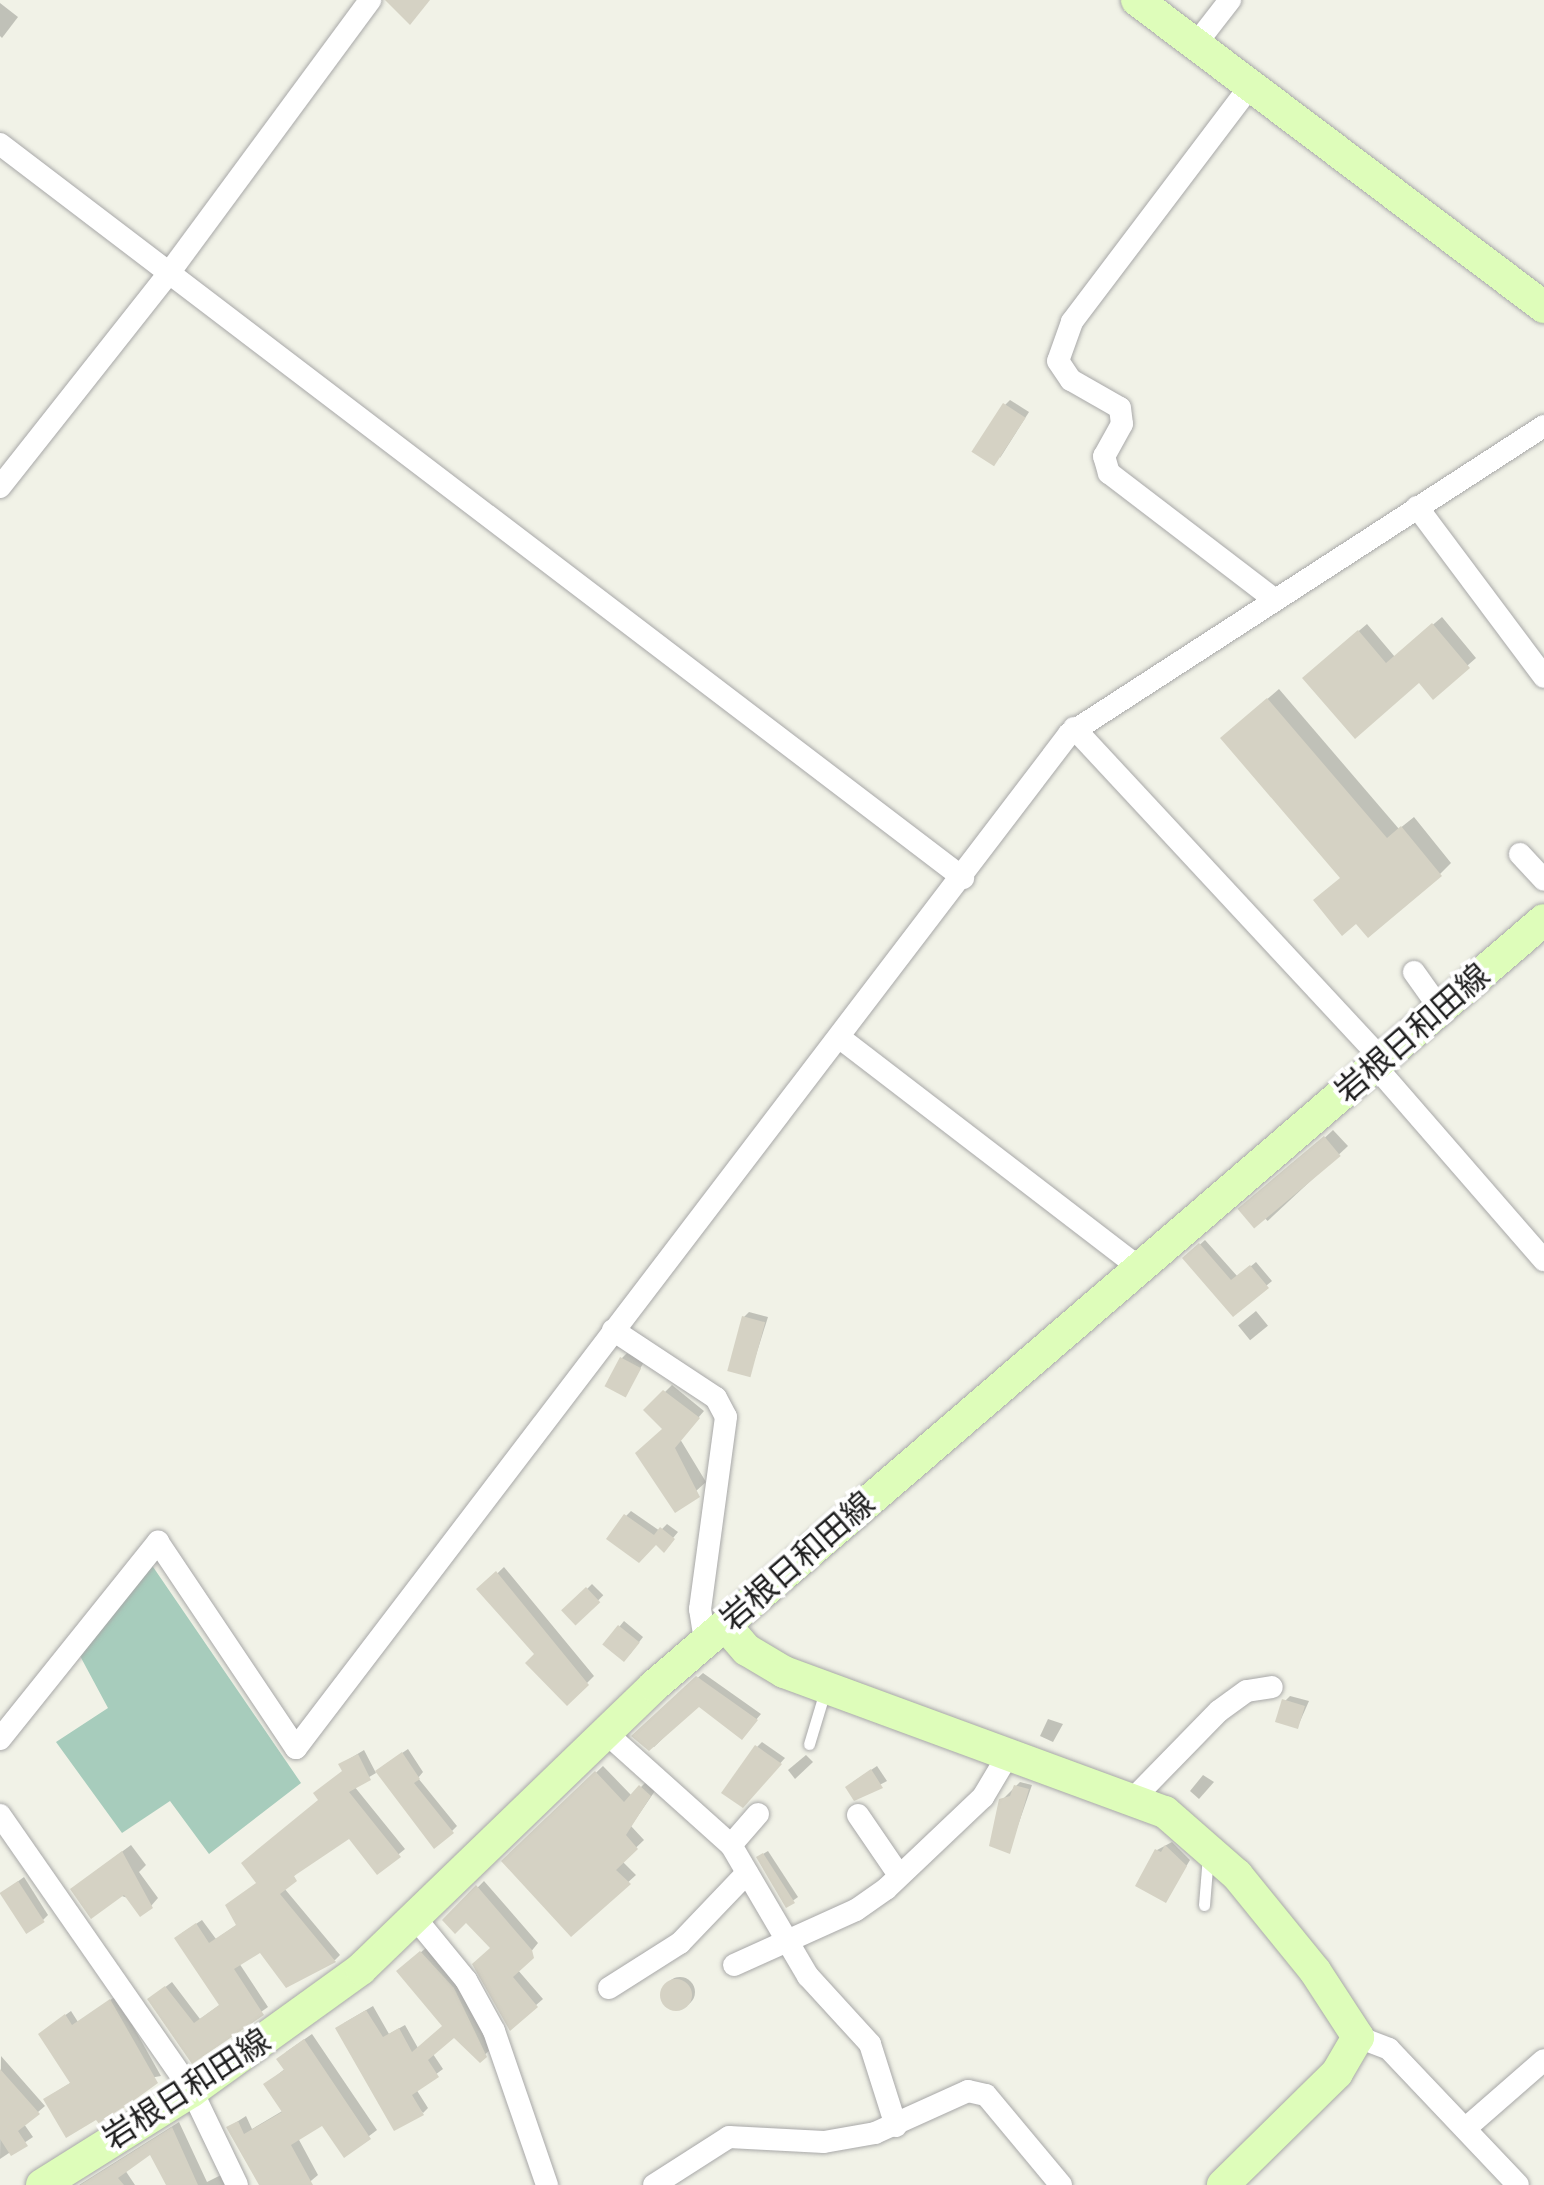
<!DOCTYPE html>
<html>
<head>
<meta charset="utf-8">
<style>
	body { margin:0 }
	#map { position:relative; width:1544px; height:2185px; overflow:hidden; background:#f1f2e7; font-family:"Source Sans 3","Noto Sans JP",sans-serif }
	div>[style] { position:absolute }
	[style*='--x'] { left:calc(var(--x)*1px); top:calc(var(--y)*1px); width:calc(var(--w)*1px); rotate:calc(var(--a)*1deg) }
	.cemetery>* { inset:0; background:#a7ccbc }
	.shadow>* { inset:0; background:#0003; transform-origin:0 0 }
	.round { border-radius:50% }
	.building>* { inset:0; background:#d5d2c4; transform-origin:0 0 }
	.roads { filter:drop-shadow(0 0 2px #a8a8a8) drop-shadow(0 0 2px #a8a8a8) }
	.lane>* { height:11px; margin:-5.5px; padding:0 5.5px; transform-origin:5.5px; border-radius:5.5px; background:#fff }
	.street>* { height:22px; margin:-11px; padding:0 11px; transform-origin:11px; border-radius:11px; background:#fff }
	.secondary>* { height:32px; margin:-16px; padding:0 16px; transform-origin:16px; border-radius:16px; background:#defdba }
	span { translate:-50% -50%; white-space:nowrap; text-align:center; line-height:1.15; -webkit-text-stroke:8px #fff; paint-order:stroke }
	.street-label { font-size:32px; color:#212121 }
</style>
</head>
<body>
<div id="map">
	<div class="cemetery">
		<i style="clip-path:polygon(149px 1561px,301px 1783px,209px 1854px,170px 1801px,122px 1833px,56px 1742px,108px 1708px,79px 1654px)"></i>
	</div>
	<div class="shadow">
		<i style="clip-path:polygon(0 3px,18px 17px,2px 38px,0 36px)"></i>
		<i style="clip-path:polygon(1010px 400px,1029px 412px,1000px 458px,1005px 405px)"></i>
		<i style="clip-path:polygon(1442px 617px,1476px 658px,1433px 696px,1419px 679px,1313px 670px,1367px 624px,1395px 657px)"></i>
		<i style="clip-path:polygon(1279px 689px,1399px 829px,1414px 817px,1451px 863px,1440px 874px,1343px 877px,1235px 727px)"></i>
		<i style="left:1333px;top:1130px;width:22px;height:110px;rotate:47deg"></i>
		<i style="clip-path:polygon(1205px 1240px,1238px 1277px,1256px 1262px,1272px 1281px,1233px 1313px,1185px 1258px)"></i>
		<i style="left:1256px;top:1311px;width:19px;height:23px;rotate:51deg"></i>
		<i style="clip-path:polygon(749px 1312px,768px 1317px,750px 1374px,744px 1317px)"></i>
		<i style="clip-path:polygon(627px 1353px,644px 1362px,625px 1394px,622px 1358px)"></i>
		<i style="clip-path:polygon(672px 1385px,704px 1411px,680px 1439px,706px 1482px,675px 1510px,665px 1428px,647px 1410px)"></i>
		<i style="clip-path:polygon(631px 1511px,660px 1531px,667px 1524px,678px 1532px,664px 1549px,626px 1516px)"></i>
		<i style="clip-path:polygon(504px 1567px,594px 1676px,567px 1703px,538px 1654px,480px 1590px)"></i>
		<i style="left:592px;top:1584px;width:16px;height:37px;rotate:45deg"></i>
		<i style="clip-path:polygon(624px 1621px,643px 1637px,630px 1654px,606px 1643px)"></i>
		<i style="clip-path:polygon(703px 1673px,761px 1714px,742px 1736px,698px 1704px,654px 1747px,635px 1735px)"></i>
		<i style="clip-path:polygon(1290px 1696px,1309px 1701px,1298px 1726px,1285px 1701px)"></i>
		<i style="clip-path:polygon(1048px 1719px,1063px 1724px,1053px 1742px,1040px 1736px)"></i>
		<i style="clip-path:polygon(762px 1742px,785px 1758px,743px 1805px,757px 1747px)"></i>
		<i style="clip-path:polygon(408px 1749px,423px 1772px,418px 1778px,457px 1826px,452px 1831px,383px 1766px)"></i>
		<i style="clip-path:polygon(364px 1750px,376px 1773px,354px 1786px,405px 1849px,377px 1872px,349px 1835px,299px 1870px,284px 1888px,340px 1955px,335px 1960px,261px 1950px,239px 1963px,268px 2007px,192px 2061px,156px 1994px,172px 1982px,200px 2019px,221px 2004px,182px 1933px,202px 1920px,216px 1939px,238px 1924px,259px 1882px,344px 1770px,341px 1764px)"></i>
		<i style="clip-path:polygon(806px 1755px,813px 1762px,795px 1779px,788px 1770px)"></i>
		<i style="clip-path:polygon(603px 1766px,632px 1796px,648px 1780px,657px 1788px,631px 1826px,644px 1840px,622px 1861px,636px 1875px,571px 1934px,505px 1861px)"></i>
		<i style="clip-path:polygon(877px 1766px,887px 1781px,855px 1798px,853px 1782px)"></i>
		<i style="clip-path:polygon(1203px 1775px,1214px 1782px,1199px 1799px,1190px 1791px)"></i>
		<i style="clip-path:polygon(1020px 1782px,1032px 1785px,1009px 1851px,1002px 1800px)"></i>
		<i style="clip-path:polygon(1172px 1842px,1190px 1860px,1166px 1900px,1157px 1850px)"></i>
		<i style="clip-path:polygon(131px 1845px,146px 1865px,139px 1872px,158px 1898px,151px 1906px,81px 1882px)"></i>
		<i style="clip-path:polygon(768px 1851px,798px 1897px,787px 1905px,763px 1854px)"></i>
		<i style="clip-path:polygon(24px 1877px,48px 1915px,43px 1920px,2px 1893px)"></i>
		<i style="clip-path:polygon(484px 1881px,538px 1943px,517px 1969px,543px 1999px,511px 2027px,493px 1948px,466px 1920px,446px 1920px)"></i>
		<i style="clip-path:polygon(427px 1947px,459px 1983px,491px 2049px,480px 2059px,458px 2034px,433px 2054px,443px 2069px,416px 2089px,428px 2108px,423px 2113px,344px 2023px,373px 2006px,389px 2034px,405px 2025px,418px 2048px,445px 2026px,399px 1971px)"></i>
		<i class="round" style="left:665px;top:1977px;width:30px;height:30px"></i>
		<i style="clip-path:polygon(116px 1996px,161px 2076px,51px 2095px,72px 2082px,46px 2029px,71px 2011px,78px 2022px)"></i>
		<i style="clip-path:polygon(312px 2034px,377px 2130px,344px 2155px,323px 2123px,298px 2138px,318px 2175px,306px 2185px,261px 2185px,229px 2127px,246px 2116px,252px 2129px,284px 2110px,266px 2084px,286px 2068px,286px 2052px)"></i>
		<i style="clip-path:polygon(1px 2056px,45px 2106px,24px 2124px,33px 2137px,0 2159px)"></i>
		<i style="clip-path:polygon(179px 2122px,207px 2182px,225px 2173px,231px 2185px,169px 2185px,151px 2152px,125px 2170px,135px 2185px,79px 2185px)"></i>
	</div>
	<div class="building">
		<i style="clip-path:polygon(385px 0,430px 0,410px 25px)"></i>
		<i style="left:1003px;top:403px;width:27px;height:58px;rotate:33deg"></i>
		<i style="clip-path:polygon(1432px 623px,1470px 668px,1433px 700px,1419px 683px,1355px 739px,1302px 678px,1358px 630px,1386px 663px)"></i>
		<i style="clip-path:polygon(1267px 698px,1387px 838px,1401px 826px,1442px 876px,1368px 938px,1356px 924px,1342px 936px,1313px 900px,1340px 878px,1220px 738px)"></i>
		<i style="left:1324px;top:1136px;width:26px;height:113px;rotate:50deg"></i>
		<i style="clip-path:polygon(1199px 1243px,1231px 1280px,1250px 1265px,1269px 1288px,1233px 1317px,1182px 1258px)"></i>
		<i style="left:742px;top:1316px;width:24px;height:57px;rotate:15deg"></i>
		<i style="left:620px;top:1357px;width:24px;height:33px;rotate:28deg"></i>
		<i style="clip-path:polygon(663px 1390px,700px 1418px,675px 1448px,700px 1497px,675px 1513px,635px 1453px,662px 1429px,643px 1410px)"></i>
		<i style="clip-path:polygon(624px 1514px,654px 1535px,660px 1527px,675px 1539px,664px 1553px,656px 1545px,639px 1563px,606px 1539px)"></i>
		<i style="clip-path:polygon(496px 1571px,589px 1685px,567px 1706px,525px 1663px,534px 1654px,476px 1589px)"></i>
		<i style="left:586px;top:1587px;width:21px;height:34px;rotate:47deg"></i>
		<i style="left:618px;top:1625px;width:28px;height:25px;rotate:39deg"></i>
		<i style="clip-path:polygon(696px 1676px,758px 1720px,742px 1740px,699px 1707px,649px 1751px,631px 1736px)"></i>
		<i style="left:1282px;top:1699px;width:24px;height:24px;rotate:17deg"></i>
		<i style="clip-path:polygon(755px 1745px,782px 1764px,743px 1808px,721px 1793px)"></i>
		<i style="clip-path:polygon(402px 1752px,420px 1779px,414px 1783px,454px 1833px,434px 1849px,375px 1771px)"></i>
		<i style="clip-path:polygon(358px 1754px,371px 1780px,349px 1792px,401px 1857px,377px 1875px,349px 1839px,294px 1876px,297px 1881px,280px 1894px,336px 1962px,286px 1988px,260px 1953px,234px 1969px,264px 2015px,192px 2064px,147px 1999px,165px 1986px,194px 2023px,219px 2005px,174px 1938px,196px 1923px,209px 1943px,236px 1925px,225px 1905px,256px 1883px,241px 1863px,318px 1800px,313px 1793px,342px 1771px,338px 1764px)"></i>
		<i style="clip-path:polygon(871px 1769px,883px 1788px,854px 1801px,845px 1787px)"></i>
		<i style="clip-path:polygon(595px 1771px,624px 1802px,639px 1785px,651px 1796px,626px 1835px,638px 1849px,616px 1870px,631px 1884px,571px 1937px,501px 1861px)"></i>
		<i style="clip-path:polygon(1014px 1785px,1029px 1789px,1010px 1854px,989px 1846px,999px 1799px,1010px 1796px)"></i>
		<i style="clip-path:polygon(1165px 1845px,1187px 1866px,1166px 1903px,1135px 1886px,1155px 1849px,1161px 1852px)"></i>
		<i style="clip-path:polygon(122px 1851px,153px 1908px,140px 1917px,124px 1895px,91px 1919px,70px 1889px)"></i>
		<i style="clip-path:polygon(763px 1853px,795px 1903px,786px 1908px,756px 1857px)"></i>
		<i style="left:18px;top:1881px;width:49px;height:22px;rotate:57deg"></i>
		<i style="clip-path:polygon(476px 1885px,532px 1950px,534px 1958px,513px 1977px,538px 2007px,510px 2031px,472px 1964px,490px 1948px,466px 1923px,455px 1934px,442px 1920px)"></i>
		<i style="clip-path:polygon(420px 1951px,454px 1988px,487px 2057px,480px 2063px,454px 2038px,428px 2060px,439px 2077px,412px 2095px,424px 2115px,394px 2131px,335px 2028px,366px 2010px,383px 2037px,399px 2028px,412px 2052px,442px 2026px,396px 1971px)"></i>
		<i class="round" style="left:660px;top:1979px;width:32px;height:32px"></i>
		<i style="clip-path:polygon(110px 1999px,158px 2083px,100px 2125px,96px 2120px,66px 2138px,43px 2099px,70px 2083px,38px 2034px,65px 2014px,72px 2025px)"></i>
		<i style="clip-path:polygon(304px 2039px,371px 2139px,344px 2158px,322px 2126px,291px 2145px,313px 2185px,259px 2185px,226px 2127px,238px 2121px,244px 2134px,282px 2112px,263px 2084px,284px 2070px,276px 2059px)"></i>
		<i style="clip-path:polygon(0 2069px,40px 2114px,18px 2131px,28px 2146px,11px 2156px,0 2139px)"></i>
		<i style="clip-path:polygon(172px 2127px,198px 2185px,166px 2185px,150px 2155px,118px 2178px,124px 2185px,80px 2185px)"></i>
	</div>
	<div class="roads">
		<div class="lane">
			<i style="--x:809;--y:1744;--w:55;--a:-73.2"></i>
			<i style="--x:1204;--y:1905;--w:50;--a:-85.4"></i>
		</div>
		<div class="street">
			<i style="--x:1195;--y:45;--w:57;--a:-52.1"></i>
			<i style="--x:1251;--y:85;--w:297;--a:127.1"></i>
			<i style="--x:1072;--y:322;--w:41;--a:109.7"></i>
			<i style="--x:1058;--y:361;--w:23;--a:56"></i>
			<i style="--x:1071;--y:380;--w:56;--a:29.7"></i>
			<i style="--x:1120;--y:408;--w:16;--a:83"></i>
			<i style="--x:1122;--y:424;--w:37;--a:119"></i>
			<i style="--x:1104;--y:456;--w:18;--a:74"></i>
			<i style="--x:1109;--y:473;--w:208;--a:37.4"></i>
			<i style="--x:0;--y:144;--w:1211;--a:37.31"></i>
			<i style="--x:0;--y:487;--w:273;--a:-51.7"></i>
			<i style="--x:169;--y:273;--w:339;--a:-53.6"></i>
			<i style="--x:1417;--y:507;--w:212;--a:53.2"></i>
			<i style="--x:1074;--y:728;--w:454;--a:47.1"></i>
			<i style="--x:1520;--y:854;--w:35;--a:47"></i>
			<i style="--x:1414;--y:972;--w:47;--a:54.6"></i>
			<i style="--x:840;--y:1038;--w:379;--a:37.5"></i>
			<i style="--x:1376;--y:1067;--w:256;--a:49"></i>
			<i style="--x:613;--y:1330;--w:123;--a:33.4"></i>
			<i style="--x:716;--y:1398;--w:21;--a:62"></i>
			<i style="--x:726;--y:1417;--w:194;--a:97.7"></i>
			<i style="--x:700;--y:1609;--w:32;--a:81"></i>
			<i style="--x:606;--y:1733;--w:168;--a:41.9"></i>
			<i style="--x:731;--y:1845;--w:152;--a:59.6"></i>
			<i style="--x:808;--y:1976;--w:92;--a:47.6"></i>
			<i style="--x:870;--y:2044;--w:86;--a:72.4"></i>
			<i style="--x:0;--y:1739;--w:253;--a:-51.3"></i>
			<i style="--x:158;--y:1542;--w:248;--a:56.2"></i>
			<i style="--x:296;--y:1748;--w:1275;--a:-52.68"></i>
			<i style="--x:1069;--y:734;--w:566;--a:-32.96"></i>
			<i style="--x:1132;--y:1800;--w:124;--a:-45.7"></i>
			<i style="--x:1219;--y:1711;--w:34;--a:-36"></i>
			<i style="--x:1247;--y:1691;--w:25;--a:-9"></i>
			<i style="--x:0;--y:1815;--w:336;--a:55.2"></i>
			<i style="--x:192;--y:2091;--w:104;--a:64.4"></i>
			<i style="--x:858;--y:1815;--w:73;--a:55.7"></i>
			<i style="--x:731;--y:1845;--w:41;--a:-48.9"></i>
			<i style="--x:416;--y:1919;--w:79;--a:50.7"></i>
			<i style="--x:466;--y:1980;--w:58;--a:61.2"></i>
			<i style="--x:494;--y:2031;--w:163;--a:71"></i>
			<i style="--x:734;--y:1965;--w:134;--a:-24.3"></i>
			<i style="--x:856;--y:1910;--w:37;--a:-35"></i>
			<i style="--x:886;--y:1889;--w:134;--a:-43.5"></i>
			<i style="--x:983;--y:1797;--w:49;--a:-59.2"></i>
			<i style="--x:609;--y:1988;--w:84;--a:-32.4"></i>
			<i style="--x:680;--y:1943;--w:97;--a:-46.3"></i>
			<i style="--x:1358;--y:2037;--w:33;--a:21"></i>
			<i style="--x:1389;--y:2049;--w:187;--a:46.5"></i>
			<i style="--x:1466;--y:2128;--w:103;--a:-41.1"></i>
			<i style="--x:654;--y:2185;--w:89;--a:-32.6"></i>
			<i style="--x:729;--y:2137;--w:95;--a:3"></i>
			<i style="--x:824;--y:2142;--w:52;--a:-10"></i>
			<i style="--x:875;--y:2133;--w:102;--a:-24.3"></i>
			<i style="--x:968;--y:2091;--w:18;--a:13"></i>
			<i style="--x:986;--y:2095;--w:117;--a:50.2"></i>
		</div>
		<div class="secondary">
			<i style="--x:1137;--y:0;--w:510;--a:37.03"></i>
			<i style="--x:725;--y:1625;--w:33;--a:49"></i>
			<i style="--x:747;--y:1650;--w:43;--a:30.7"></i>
			<i style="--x:784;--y:1672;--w:406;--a:20.2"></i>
			<i style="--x:1165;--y:1812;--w:96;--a:41.2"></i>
			<i style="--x:1237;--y:1875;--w:124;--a:50.9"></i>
			<i style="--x:1315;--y:1971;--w:79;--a:56.9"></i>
			<i style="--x:1358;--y:2037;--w:42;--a:120.3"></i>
			<i style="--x:1337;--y:2073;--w:160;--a:135.5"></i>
			<i style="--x:42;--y:2185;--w:177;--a:-32.1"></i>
			<i style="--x:192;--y:2091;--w:208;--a:-35.8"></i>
			<i style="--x:361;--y:1969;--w:407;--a:-44"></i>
			<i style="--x:654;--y:1686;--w:1174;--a:-40.72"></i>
		</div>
	</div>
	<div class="street-label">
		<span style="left:1413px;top:1034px;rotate:-41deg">岩根日和田線</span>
		<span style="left:798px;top:1562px;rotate:-41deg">岩根日和田線</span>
		<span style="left:187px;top:2090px;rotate:-33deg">岩根日和田線</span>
	</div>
</div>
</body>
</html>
